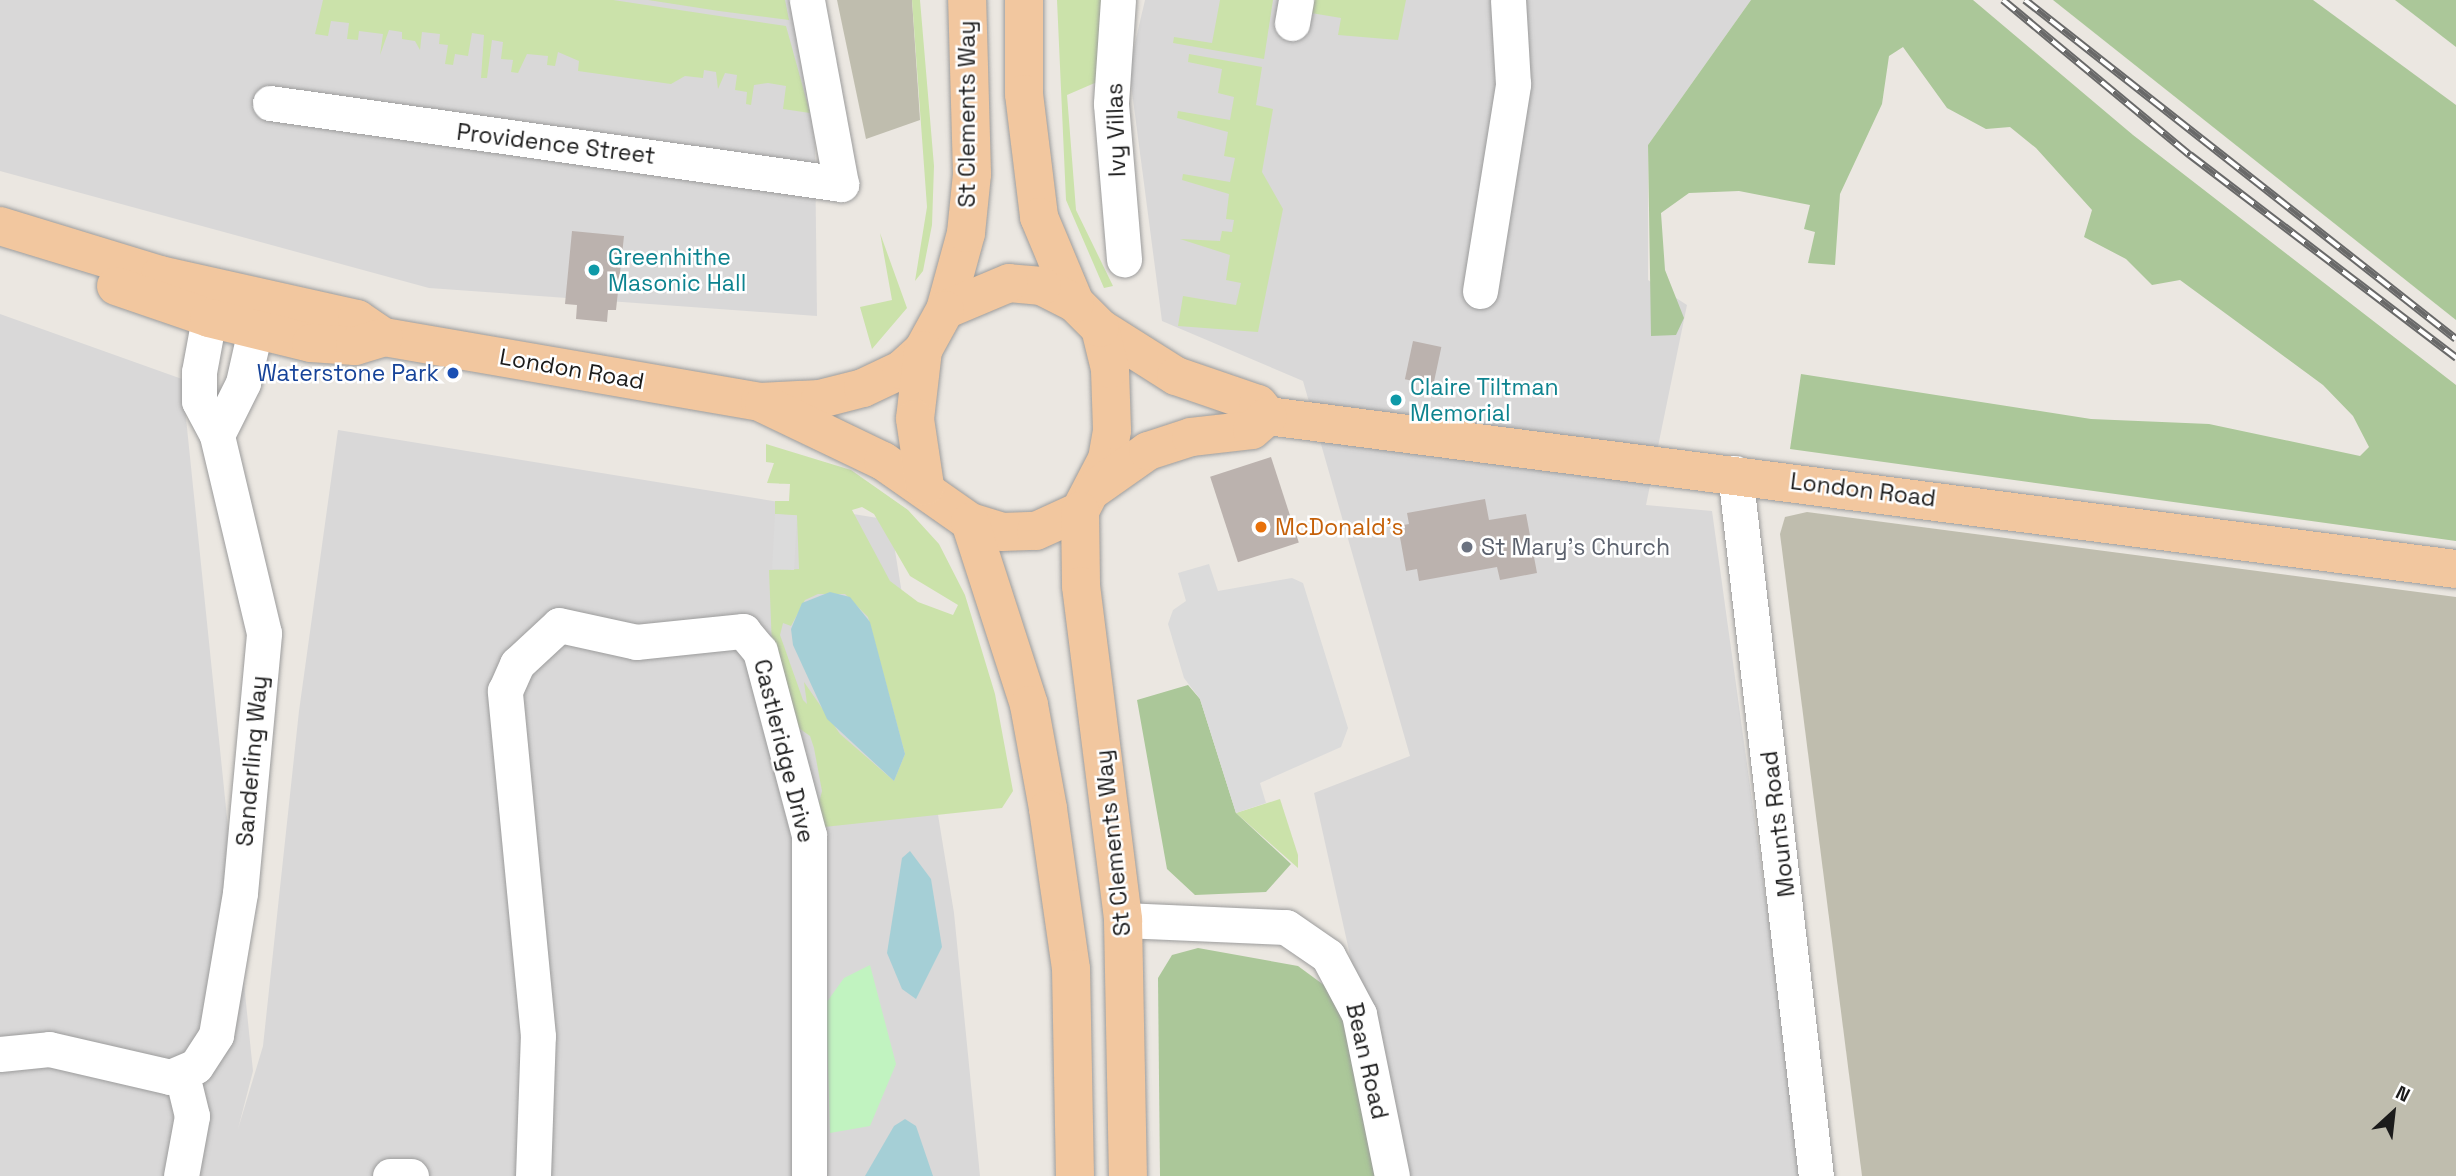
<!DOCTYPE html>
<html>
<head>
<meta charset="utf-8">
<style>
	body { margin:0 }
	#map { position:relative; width:2456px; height:1176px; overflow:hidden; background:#ebe7e1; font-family:"Space Grotesk",sans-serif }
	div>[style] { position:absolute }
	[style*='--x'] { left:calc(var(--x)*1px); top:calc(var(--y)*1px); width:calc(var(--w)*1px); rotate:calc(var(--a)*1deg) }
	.residential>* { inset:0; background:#d9d8d8 }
	.construction>* { inset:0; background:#bfbdae }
	.grass>* { inset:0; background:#cbe2aa }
	.forest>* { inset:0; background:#abc799 }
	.park>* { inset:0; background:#c1f3c0 }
	.parking>* { inset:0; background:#dbdbdb; transform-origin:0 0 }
	.water>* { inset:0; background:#a5cfd6 }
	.building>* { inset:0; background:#bbb2ae; transform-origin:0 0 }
	.roads { filter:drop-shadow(0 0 2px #9c9c9c) drop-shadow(0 0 2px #9c9c9c) }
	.minor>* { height:35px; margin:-17.5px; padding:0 17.5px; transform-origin:17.5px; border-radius:17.5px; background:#fff }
	.major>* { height:38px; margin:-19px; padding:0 19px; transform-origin:19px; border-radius:19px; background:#f2c79f }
	.rail>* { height:8px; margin-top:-4px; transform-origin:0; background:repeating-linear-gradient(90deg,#fff 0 16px,#696969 0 32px); box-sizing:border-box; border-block:2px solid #696969 }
	.dots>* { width:19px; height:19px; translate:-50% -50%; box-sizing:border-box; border:4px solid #fff; border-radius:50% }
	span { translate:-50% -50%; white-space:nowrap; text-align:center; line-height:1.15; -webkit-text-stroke:5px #fff; paint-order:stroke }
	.street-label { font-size:23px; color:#1b1b1b }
	.culture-label { font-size:23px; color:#0d838f }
	.left { translate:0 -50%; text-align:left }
	.transit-label { font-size:23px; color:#164399 }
	.right { translate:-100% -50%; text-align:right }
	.food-label { font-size:23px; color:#c56008 }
	.worship-label { font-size:23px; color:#5b616d }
	.north { position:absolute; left:2358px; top:1078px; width:70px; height:70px; -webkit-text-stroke:5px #fff; paint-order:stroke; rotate:27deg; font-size:19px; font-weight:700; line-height:28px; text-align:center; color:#1b1b1b }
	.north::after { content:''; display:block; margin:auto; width:24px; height:32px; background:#1b1b1b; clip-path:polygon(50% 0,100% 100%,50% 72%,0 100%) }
</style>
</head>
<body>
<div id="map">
	<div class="residential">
		<i style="clip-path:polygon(0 0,798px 0,815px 144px,817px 316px,429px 288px,0 171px)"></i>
		<i style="clip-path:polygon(1145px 0,1751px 0,1648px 145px,1648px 280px,1687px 305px,1646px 505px,1712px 511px,1804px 1176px,1399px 1176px,1314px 793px,1410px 756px,1303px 381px,1162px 321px,1129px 69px)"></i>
		<i style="clip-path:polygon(0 314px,182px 379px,253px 1071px,238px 1129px,263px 1046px,299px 711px,338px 430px,890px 520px,954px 913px,980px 1176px,0 1176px)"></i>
	</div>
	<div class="construction">
		<i style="clip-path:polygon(837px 0,912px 0,920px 120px,866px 139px)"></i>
		<i style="clip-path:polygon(1807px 512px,2456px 597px,2456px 1176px,1862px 1176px,1780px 534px,1785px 517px)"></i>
	</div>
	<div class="grass">
		<i style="clip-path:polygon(323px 0,613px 0,786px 26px,810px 113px,783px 109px,786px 86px,768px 83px,754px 85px,751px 105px,746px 104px,747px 92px,735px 90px,737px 75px,725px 73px,718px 89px,716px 72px,704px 70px,703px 78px,685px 76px,671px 84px,578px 71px,579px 61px,558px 52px,555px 66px,547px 65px,548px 56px,527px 54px,518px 73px,511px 72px,513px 60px,501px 59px,503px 42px,492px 40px,487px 78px,481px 78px,484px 35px,472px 33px,468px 56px,455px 54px,453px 65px,445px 64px,448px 45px,439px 44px,440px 34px,422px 32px,420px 50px,415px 41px,402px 39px,402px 32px,389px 30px,380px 55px,383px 34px,359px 31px,358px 40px,347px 39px,349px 23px,331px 21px,328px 36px,315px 34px)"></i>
		<i style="clip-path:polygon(648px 0,785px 0,789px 20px,719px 11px)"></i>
		<i style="clip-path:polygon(912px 0,920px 0,934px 166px,932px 225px,923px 271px,915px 281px,927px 207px)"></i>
		<i style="clip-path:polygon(1057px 0,1101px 0,1097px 82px,1067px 95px,1076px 210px,1113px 286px,1104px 288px,1066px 200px)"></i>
		<i style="clip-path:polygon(1220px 0,1273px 0,1264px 59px,1173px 43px,1174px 37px,1212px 43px)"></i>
		<i style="clip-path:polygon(1307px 0,1406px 0,1398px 40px,1338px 35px,1341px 18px,1305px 12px)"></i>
		<i style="clip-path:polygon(1189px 54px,1262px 67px,1256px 105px,1273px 109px,1262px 172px,1283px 209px,1258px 332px,1178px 326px,1183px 296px,1236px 305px,1241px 283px,1226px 280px,1230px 255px,1180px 239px,1220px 241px,1222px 231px,1232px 232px,1234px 220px,1226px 219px,1229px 194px,1182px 180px,1183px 174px,1230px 182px,1235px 158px,1224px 156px,1228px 132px,1177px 118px,1178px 111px,1230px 120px,1234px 97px,1218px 93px,1222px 69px,1188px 62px)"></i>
		<i style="clip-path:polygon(880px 233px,907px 308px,872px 349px,860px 307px,892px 300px)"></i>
		<i style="clip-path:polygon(evenodd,766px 444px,851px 470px,908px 510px,939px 544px,965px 595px,995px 694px,1013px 791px,1002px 808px,824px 827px,817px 811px,822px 791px,814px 748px,810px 736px,793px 724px,772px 647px,769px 570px,799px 569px,797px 516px,775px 514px,775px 501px,789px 501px,790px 484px,767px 483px,774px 463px,766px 462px,766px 444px,862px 507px,874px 514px,910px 576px,958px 605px,953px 615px,918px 602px,890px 581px,852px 510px,862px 507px,766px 444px,818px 594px,845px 594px,868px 617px,905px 754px,894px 781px,840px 734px,804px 682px,807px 704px,803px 700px,780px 635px,783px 623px,791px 626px,805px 600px,818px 594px)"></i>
		<i style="clip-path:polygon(1280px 799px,1298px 855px,1298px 868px,1236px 813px)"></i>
	</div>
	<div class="forest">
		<i style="clip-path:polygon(1751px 0,1973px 0,2133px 135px,2456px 385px,2456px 541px,1790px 449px,1801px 374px,2091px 419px,2209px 424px,2360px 456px,2369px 447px,2353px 416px,2323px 385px,2180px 280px,2152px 285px,2126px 259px,2084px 237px,2092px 210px,2036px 148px,2010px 127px,1986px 129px,1947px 108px,1903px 47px,1889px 56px,1882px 104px,1840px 194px,1835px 265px,1808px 263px,1815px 232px,1804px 229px,1810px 205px,1739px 191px,1689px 193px,1661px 213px,1665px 270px,1684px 318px,1676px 335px,1651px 336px,1648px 145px)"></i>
		<i style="clip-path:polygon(2053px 0,2313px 0,2456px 105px,2456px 320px)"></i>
		<i style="clip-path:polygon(2395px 0,2456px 0,2456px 47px)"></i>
		<i style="clip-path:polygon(1188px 685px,1200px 699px,1236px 813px,1291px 864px,1266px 892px,1195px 895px,1167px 869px,1137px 700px)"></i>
		<i style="clip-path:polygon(1198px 948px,1298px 966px,1336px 994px,1351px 1020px,1379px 1176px,1160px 1176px,1158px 978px,1172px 955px)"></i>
	</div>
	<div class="park">
		<i style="clip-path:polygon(870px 965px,896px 1064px,870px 1126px,830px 1133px,826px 1003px,844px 978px)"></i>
	</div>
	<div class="parking">
		<i style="left:775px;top:514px;width:22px;height:55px;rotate:3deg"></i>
		<i style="clip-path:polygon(1209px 564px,1218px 591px,1292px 578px,1303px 583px,1348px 728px,1341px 747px,1260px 783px,1266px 803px,1236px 813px,1200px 699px,1184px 678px,1168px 624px,1173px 610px,1186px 601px,1178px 573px)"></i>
	</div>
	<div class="water">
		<i style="clip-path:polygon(830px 592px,850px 597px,870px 622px,905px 754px,894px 781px,827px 719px,793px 645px,791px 629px,802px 603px)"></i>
		<i style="clip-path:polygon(910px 851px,931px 879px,942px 947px,916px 999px,902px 989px,887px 953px,902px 858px)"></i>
		<i style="clip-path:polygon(905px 1119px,916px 1126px,933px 1176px,865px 1176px,894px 1126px)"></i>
	</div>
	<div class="building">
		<i style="clip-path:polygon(572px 231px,624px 236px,616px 310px,608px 310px,607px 322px,576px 319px,577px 305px,565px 304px)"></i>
		<i style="left:1413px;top:341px;width:29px;height:39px;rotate:12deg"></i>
		<i style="left:1271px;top:457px;width:90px;height:64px;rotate:72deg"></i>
		<i style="clip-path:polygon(1485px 499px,1489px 520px,1526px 514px,1537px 573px,1500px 580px,1497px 567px,1419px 581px,1417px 569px,1406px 571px,1398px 526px,1409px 524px,1407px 513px)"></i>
	</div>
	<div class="roads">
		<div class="minor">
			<i style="--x:1118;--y:0;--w:104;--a:93.9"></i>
			<i style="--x:1111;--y:104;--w:156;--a:85.2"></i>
			<i style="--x:1292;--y:23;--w:23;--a:-80"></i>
			<i style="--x:270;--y:103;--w:577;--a:8.07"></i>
			<i style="--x:841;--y:184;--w:187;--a:-100.5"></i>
			<i style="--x:1480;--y:291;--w:210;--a:-80.9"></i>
			<i style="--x:1513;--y:84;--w:84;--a:-93.4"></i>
			<i style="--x:1735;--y:473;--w:708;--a:83.43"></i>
			<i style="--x:1123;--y:920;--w:163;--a:2.5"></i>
			<i style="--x:1286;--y:927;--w:51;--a:34.6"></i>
			<i style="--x:1328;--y:956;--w:66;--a:61.9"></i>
			<i style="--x:1359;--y:1014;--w:165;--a:78.5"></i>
			<i style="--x:0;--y:1054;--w:49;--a:-5.8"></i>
			<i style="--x:49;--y:1049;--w:124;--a:13"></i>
			<i style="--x:170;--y:1077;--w:28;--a:-23"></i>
			<i style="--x:196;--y:1066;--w:37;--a:-57"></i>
			<i style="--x:216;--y:1035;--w:144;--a:-80.4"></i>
			<i style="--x:240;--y:893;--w:261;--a:-84.7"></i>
			<i style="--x:264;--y:633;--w:204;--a:-103.4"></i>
			<i style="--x:217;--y:435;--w:38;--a:-118"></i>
			<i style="--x:199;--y:401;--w:29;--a:-90"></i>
			<i style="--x:199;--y:372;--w:55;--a:-79.5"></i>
			<i style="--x:209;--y:318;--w:41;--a:-38"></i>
			<i style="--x:241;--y:293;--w:40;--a:69"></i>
			<i style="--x:255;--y:330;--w:54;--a:102.8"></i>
			<i style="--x:243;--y:383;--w:58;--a:116.6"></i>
			<i style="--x:181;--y:1176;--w:61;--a:-79.6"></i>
			<i style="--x:192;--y:1116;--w:42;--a:-103.7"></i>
			<i style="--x:390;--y:1176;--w:21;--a:0"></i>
			<i style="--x:533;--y:1176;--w:140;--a:-88"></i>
			<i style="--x:538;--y:1036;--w:347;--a:-95.5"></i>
			<i style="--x:505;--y:691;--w:30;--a:-66"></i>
			<i style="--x:517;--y:664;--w:57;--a:-42.9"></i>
			<i style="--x:559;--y:625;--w:79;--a:12.4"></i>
			<i style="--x:636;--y:642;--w:108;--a:-5.9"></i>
			<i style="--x:743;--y:631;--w:26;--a:50"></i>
			<i style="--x:760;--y:651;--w:190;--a:75.1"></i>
			<i style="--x:809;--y:835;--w:341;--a:90"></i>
		</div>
		<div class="major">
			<i style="--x:1024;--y:0;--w:94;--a:90"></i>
			<i style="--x:1024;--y:94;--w:124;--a:83"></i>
			<i style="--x:1039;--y:217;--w:93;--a:67.3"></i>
			<i style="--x:0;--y:226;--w:167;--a:17"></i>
			<i style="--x:160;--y:275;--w:202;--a:12.6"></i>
			<i style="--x:357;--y:319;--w:32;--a:34"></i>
			<i style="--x:384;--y:337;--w:382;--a:9.8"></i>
			<i style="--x:760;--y:402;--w:60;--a:-2.9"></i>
			<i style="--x:820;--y:399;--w:44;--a:-14.3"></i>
			<i style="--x:863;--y:388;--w:42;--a:-25.3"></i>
			<i style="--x:901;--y:370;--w:30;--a:-42"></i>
			<i style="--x:116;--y:286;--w:98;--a:19"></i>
			<i style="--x:209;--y:318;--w:105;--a:13.8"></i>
			<i style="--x:311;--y:343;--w:44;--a:3.9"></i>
			<i style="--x:355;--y:346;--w:30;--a:-17"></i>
			<i style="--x:945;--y:310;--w:80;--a:-74.7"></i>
			<i style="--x:966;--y:233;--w:59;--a:-84.2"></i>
			<i style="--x:972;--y:174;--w:174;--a:-91.6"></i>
			<i style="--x:1100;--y:328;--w:90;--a:32.3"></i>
			<i style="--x:1176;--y:376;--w:87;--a:18.9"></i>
			<i style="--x:1258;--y:404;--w:16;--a:50"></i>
			<i style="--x:1268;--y:416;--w:1198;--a:7.34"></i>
			<i style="--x:764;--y:404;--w:132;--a:25.6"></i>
			<i style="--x:883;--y:461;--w:106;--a:35"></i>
			<i style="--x:970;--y:522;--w:34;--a:17"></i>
			<i style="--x:1002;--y:532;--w:34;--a:-2"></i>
			<i style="--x:1036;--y:531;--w:48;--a:-24.4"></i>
			<i style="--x:1080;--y:511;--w:59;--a:-62.6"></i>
			<i style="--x:1107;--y:459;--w:29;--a:-80"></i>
			<i style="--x:1112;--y:430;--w:61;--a:-91.9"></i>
			<i style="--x:1110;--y:369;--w:42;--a:-103.7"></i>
			<i style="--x:1100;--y:328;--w:35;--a:-135"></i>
			<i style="--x:1075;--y:303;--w:37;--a:-153"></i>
			<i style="--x:1042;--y:286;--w:33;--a:-175"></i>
			<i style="--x:1009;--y:283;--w:69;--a:157.1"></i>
			<i style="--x:945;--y:310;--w:46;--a:118.8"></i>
			<i style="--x:923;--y:350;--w:69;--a:96.6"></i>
			<i style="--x:915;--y:419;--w:68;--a:81.5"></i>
			<i style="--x:1094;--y:489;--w:66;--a:-35.1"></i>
			<i style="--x:1148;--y:451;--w:45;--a:-18"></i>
			<i style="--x:1191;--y:437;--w:61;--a:-6.5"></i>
			<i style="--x:1252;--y:430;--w:21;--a:-41"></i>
			<i style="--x:1080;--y:511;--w:75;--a:89.2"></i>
			<i style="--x:1081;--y:586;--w:337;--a:82.8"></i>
			<i style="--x:1123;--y:920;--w:256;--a:88.9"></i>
			<i style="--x:970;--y:522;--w:192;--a:72.1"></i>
			<i style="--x:1029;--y:705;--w:106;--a:79.6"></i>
			<i style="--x:1048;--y:809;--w:162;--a:81.8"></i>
			<i style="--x:1071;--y:969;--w:207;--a:88.9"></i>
		</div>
	</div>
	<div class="rail">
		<i style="--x:2003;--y:0;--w:243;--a:39.7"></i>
		<i style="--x:2190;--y:155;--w:335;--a:37.3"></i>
		<i style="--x:2025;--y:0;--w:548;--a:38.19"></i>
	</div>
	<div class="dots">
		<i style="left:594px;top:270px;background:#0f9aa8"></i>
		<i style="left:453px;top:373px;background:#1a4fb4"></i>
		<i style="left:1396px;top:400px;background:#0f9aa8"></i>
		<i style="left:1261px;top:527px;background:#e8710a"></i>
		<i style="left:1467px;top:547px;background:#6b7280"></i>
	</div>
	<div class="street-label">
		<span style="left:967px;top:114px;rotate:-90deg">St Clements Way</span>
		<span style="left:1116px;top:130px;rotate:-92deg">Ivy Villas</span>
		<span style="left:556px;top:144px;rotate:7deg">Providence Street</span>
		<span style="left:572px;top:369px;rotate:10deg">London Road</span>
		<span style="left:1863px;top:490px;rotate:7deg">London Road</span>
		<span style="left:784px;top:751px;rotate:76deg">Castleridge Drive</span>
		<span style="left:252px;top:761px;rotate:-85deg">Sanderling Way</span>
		<span style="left:1778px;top:824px;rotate:-97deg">Mounts Road</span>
		<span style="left:1113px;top:843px;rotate:-96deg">St Clements Way</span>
		<span style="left:1367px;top:1061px;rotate:77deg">Bean Road</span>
	</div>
	<div class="culture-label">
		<span class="left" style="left:608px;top:270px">Greenhithe<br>Masonic Hall</span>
		<span class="left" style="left:1410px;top:400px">Claire Tiltman<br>Memorial</span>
	</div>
	<div class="transit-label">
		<span class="right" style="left:439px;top:373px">Waterstone Park</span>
	</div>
	<div class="food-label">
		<span class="left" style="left:1275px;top:527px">McDonald's</span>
	</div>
	<div class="worship-label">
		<span class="left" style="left:1481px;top:547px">St Mary's Church</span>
	</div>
	<div class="north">N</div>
</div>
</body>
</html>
